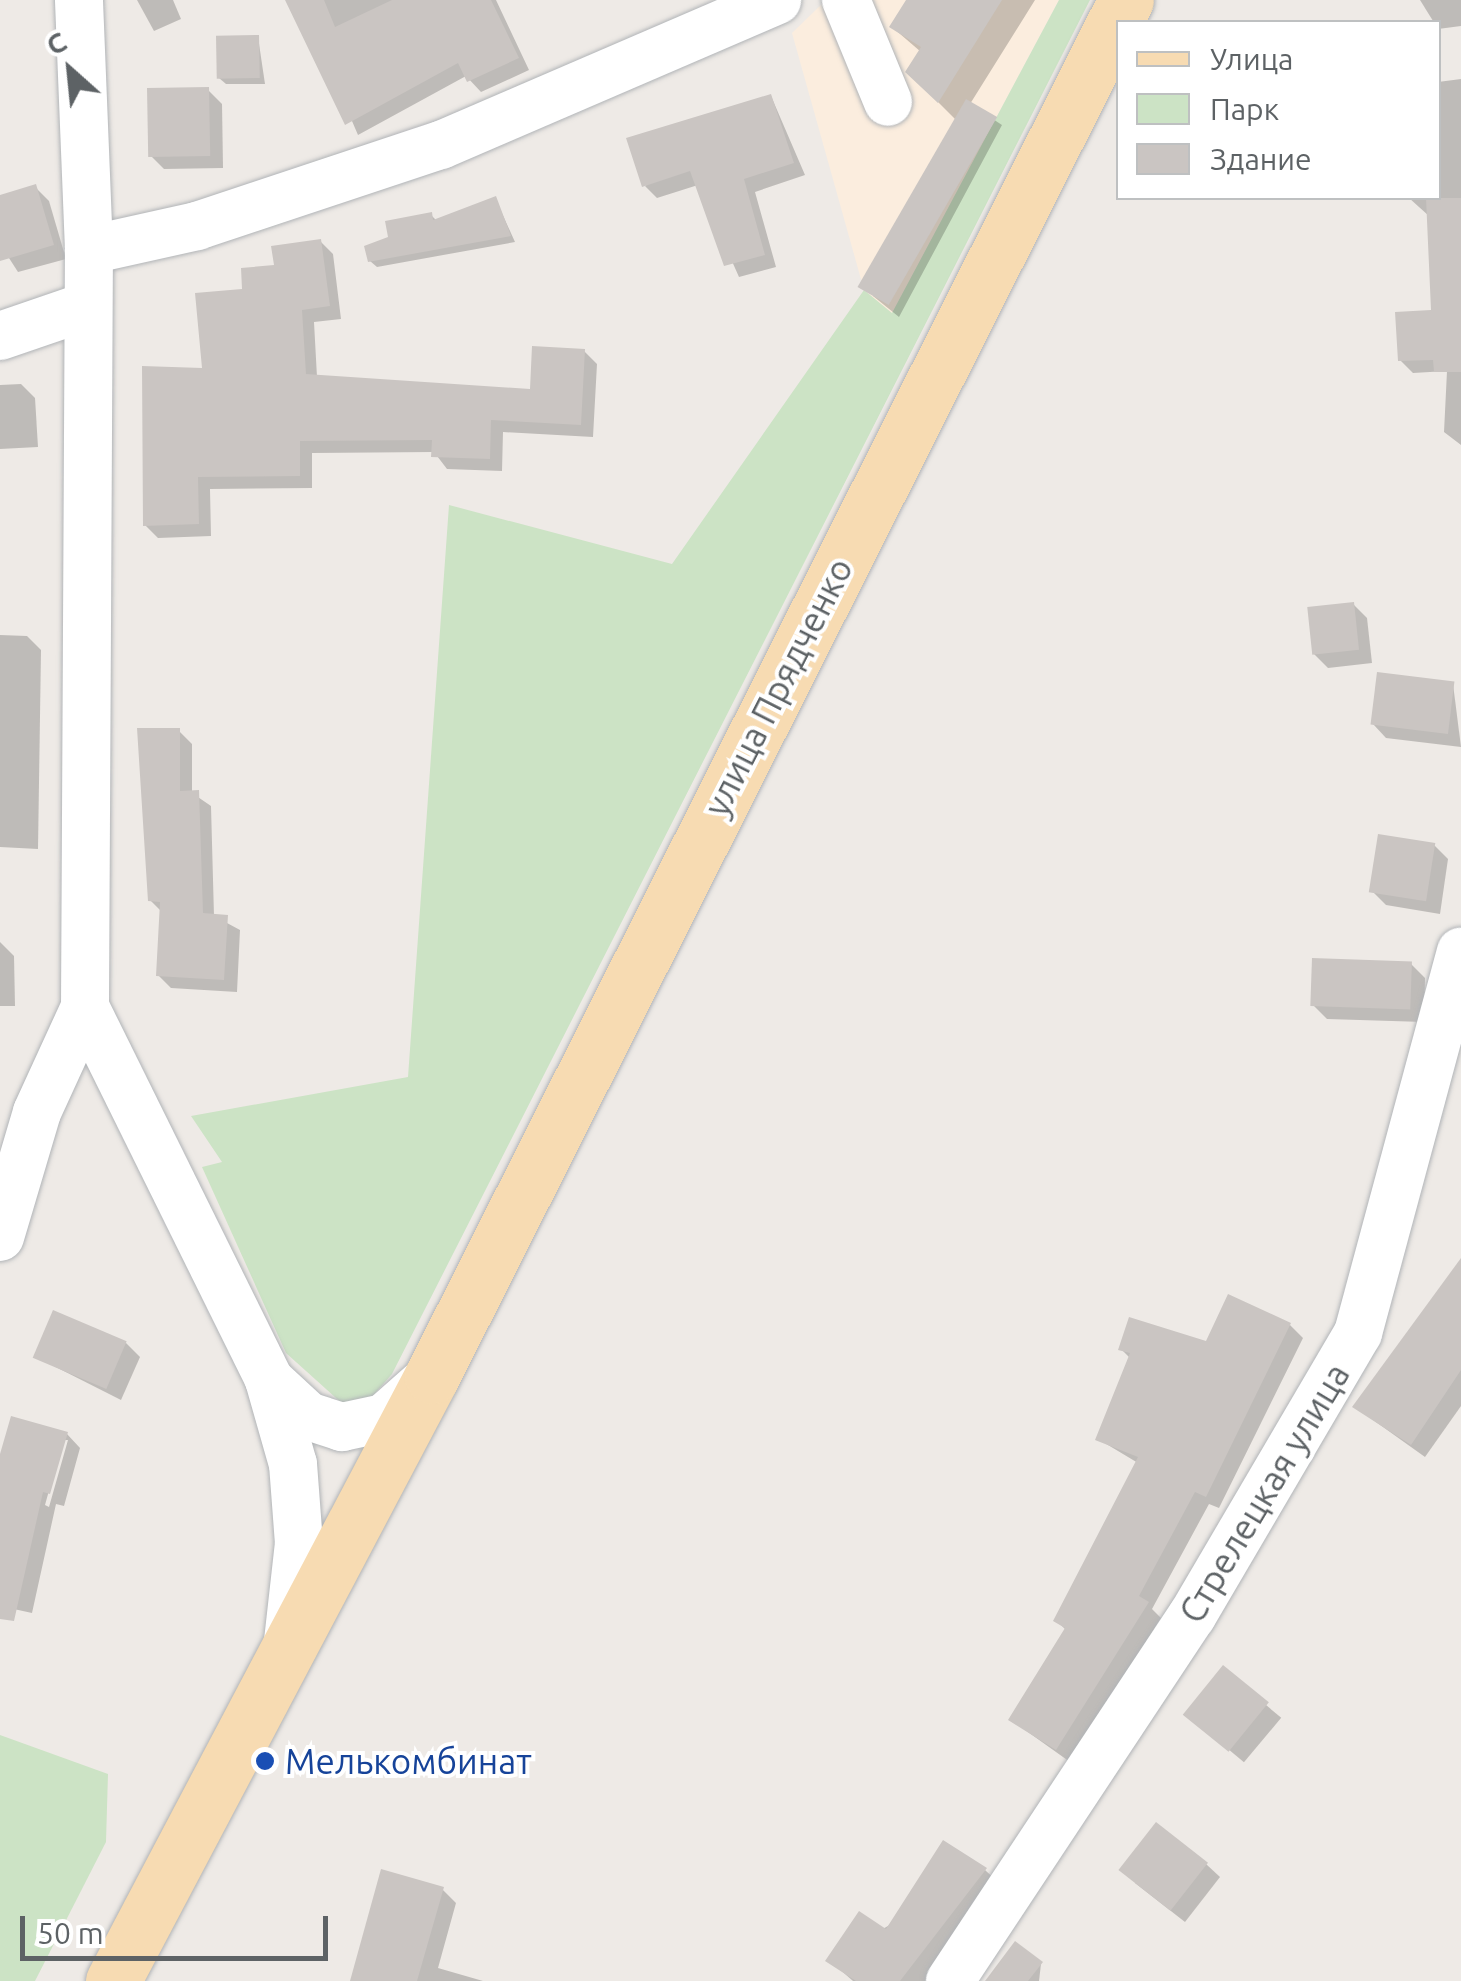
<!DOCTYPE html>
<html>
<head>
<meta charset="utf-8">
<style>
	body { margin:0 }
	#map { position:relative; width:1461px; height:1981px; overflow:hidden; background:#eeeae6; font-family:Ubuntu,sans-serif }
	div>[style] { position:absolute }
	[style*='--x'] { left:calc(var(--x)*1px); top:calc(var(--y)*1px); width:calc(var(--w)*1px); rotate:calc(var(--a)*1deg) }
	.commercial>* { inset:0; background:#fbedde }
	.green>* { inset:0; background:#cce3c5 }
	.shadow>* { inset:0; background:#0003; transform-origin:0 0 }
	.building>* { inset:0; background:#cac5c2; transform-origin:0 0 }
	.roads { filter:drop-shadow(0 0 2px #b1b4b7) drop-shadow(0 0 2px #b1b4b7) }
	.minor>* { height:48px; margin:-24px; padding:0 24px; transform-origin:24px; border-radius:24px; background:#fff }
	.major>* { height:55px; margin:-27.5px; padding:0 27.5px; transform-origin:27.5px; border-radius:27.5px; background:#f7dbb2 }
	.dots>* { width:28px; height:28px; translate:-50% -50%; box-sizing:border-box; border:5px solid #fff; border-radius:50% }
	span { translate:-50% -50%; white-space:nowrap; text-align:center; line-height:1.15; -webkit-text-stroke:8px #fff; paint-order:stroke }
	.street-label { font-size:35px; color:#5d6265 }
	.transit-label { font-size:35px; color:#164399 }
	.left { translate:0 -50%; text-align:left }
	.legend { position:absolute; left:1116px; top:20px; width:325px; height:180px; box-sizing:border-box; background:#fff; border:2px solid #bec0c1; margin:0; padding:12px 18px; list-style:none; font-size:30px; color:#5d6265 }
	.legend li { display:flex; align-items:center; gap:20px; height:50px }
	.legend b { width:50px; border:2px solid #bec0c1 }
	.north { position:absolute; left:20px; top:20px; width:100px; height:100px; -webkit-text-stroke:8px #fff; paint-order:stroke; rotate:333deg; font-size:28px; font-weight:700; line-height:40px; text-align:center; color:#5d6265 }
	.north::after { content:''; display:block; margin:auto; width:35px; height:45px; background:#5d6265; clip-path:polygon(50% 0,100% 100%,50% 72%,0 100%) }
	.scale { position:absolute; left:20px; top:1916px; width:308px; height:45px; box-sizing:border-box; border:5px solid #5d6265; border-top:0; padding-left:12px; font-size:30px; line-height:35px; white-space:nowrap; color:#5d6265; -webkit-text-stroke:8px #fff; paint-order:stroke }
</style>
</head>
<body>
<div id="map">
	<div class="commercial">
		<i style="clip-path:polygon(826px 0,1059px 0,892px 314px,864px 290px,792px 33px)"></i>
	</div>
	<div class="green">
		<i style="clip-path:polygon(1059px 0,1090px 0,392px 1374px,370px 1399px,346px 1407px,286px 1353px,202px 1167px,222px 1162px,191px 1116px,408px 1077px,449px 505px,672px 564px,864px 290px,892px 313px)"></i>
		<i style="clip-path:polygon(0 1735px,108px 1774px,106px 1842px,35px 1981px,0 1981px)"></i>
	</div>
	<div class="shadow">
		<i style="clip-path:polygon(137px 0,173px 0,181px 19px,154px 31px)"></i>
		<i style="clip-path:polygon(300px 0,496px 0,529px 70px,481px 92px,466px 76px,358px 135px)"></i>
		<i style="clip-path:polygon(909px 0,1035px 0,970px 104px,1002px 125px,899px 317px,873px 296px,957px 121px,908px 72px,921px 52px,892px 27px)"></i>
		<i style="clip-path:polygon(1420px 0,1461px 0,1461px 26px,1438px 29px)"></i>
		<i style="clip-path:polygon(258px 37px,265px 84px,226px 84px,219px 78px)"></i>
		<i style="clip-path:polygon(1461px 79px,1461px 445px,1444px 432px,1447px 371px,1413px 373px,1400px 360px,1434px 313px,1429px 216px,1409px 198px,1438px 198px,1438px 82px)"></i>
		<i style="clip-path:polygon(208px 90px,222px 104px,223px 168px,164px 169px,150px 155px)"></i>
		<i style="clip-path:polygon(771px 96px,805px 175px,755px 192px,776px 267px,739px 277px,698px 185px,657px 198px,645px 186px)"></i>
		<i style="clip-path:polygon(35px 187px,49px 201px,66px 259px,18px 272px,0 244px,0 197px)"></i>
		<i style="clip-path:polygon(495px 198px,515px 242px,377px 267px,370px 261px,431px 215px,437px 221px)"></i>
		<i style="clip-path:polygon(320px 241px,333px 254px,341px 319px,314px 322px,317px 377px,532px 392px,584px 351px,597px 364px,593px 437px,503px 432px,502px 471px,447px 469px,434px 452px,312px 453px,312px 488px,210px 489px,211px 536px,158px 538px,145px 525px,245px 292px)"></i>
		<i style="clip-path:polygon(21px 384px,35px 398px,38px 447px,0 449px,0 385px)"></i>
		<i style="clip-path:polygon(1353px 604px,1367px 618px,1372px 663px,1328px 668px,1314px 654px)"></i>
		<i style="clip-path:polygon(0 635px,27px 636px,41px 650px,38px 849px,0 847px)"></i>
		<i style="clip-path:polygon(1453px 684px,1461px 747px,1386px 738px,1373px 724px)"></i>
		<i style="clip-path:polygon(179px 731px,192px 744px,192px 793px,211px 806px,214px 916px,240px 930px,237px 992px,171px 988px,158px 975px,162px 912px,150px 900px)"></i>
		<i style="clip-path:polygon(1434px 845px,1448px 859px,1440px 914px,1386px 905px,1372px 891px)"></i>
		<i style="clip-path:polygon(0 942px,14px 956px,15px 1006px,0 1006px)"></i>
		<i style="clip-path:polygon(1411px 964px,1425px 978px,1424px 1022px,1327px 1019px,1313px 1005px)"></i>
		<i style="clip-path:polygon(1461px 1287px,1461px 1406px,1425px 1457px,1355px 1407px)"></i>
		<i style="clip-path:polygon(1290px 1325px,1303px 1338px,1219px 1508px,1209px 1504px,1152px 1609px,1161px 1618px,1070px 1762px,1011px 1720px,1067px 1631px,1056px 1620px,1138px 1463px,1098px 1439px,1130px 1358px,1121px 1349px,1207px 1344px)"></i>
		<i style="clip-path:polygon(126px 1343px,140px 1357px,121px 1400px,36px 1357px)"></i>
		<i style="clip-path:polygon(evenodd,67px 1434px,80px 1448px,64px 1506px,56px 1504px,32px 1613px,0 1606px,0 1463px,67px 1434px,63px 1440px,68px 1440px,49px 1507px,45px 1505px,63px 1440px)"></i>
		<i style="left:1223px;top:1669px;width:76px;height:58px;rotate:40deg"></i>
		<i style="clip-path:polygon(1206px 1864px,1220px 1877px,1185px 1922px,1135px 1883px)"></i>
		<i style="clip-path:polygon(985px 1870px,999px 1883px,926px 1981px,853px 1981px,829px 1960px)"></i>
		<i style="clip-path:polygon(442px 1889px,456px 1903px,438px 1968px,483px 1981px,354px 1981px)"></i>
		<i style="clip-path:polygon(1041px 1964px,1039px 1981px,988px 1981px)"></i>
	</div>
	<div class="building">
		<i style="clip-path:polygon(285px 0,324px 0,335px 27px,392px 0,491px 0,519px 58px,467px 82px,458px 63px,345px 125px)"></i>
		<i style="clip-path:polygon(906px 0,1002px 0,938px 103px,905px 72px,921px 47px,889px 27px)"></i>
		<i style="left:259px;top:35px;width:43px;height:43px;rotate:89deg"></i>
		<i style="left:209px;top:87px;width:69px;height:62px;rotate:89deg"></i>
		<i style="clip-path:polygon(771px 94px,794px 163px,744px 179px,765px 255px,724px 266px,690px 171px,642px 187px,626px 138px)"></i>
		<i style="left:966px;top:99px;width:36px;height:217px;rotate:30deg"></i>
		<i style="clip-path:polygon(36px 184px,54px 245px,0 261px,0 195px)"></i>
		<i style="clip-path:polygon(496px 196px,511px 236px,368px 262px,364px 246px,388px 237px,385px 221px,432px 212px,433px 220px)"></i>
		<i style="clip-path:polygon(1426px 198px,1461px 198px,1461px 372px,1434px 372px,1433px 360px,1398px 361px,1395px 312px,1431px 310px)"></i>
		<i style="clip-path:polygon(321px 239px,330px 306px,302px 310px,306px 374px,530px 389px,532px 346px,585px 349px,581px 425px,491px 420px,490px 459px,431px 457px,432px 440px,300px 441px,300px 476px,198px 477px,199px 524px,143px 526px,142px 366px,202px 368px,195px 293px,242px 289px,241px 268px,274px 265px,271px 246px)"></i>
		<i style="left:1354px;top:602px;width:48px;height:47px;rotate:84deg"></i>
		<i style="left:1377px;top:672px;width:78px;height:53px;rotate:7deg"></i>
		<i style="clip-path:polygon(137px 728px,180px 728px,180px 791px,199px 790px,203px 913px,228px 915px,224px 980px,156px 976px,160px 902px,148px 901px)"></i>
		<i style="left:1378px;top:834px;width:58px;height:59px;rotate:9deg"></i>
		<i style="left:1312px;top:958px;width:100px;height:48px;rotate:2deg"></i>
		<i style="clip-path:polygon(1461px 1258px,1461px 1370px,1411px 1445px,1352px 1407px)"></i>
		<i style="clip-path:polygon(1228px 1294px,1291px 1323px,1206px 1497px,1195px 1492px,1139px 1596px,1149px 1602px,1056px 1750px,1008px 1720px,1065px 1628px,1053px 1621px,1138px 1457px,1095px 1440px,1130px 1353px,1118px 1350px,1129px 1317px,1206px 1341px)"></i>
		<i style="left:53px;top:1310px;width:80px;height:52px;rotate:23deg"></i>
		<i style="clip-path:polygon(11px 1416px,68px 1432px,50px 1494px,43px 1492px,14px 1621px,0 1619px,0 1454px)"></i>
		<i style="left:1223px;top:1665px;width:59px;height:64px;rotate:39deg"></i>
		<i style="left:1156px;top:1822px;width:66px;height:61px;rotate:38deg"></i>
		<i style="clip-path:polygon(943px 1840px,987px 1868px,900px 1981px,856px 1981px,825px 1961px,859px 1911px,886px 1929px)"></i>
		<i style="clip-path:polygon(381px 1869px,444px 1887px,417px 1981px,350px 1981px)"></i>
		<i style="clip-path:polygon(1015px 1941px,1043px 1962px,1028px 1981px,985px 1981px)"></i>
	</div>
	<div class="roads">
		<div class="minor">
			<i style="--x:846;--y:0;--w:110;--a:67.6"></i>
			<i style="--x:89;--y:250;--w:111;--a:-12.5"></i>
			<i style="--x:197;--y:226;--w:257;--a:-18.4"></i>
			<i style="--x:441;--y:145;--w:366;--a:-23.3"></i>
			<i style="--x:0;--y:336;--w:87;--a:-18.9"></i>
			<i style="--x:85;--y:1007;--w:416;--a:63.7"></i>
			<i style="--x:269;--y:1380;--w:87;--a:74.1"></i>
			<i style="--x:293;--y:1464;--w:79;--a:85.7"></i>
			<i style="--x:299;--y:1543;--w:99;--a:96.4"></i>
			<i style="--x:0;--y:1237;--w:130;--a:-73.5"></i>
			<i style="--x:37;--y:1112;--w:115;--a:-65.4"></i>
			<i style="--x:85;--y:1007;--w:757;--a:-89.7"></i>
			<i style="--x:89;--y:250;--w:250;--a:-92.3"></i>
			<i style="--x:269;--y:1380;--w:53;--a:42.7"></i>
			<i style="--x:308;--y:1416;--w:36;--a:18"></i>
			<i style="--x:342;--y:1427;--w:43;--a:-12.1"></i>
			<i style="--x:384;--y:1418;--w:60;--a:-41.6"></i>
			<i style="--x:950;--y:1981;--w:438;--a:-56.5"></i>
			<i style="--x:1192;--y:1616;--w:328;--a:-59.6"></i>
			<i style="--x:1358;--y:1333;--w:395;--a:-74.9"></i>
		</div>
		<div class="major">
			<i style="--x:113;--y:1981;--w:684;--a:-62.2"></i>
			<i style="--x:432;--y:1376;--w:1541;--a:-63.24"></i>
		</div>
	</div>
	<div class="dots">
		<i style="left:265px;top:1761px;background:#1a4fb4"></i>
	</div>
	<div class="street-label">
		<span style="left:778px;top:687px;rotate:-63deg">улица Прядченко</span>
		<span style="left:1264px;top:1493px;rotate:-59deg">Стрелецкая улица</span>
	</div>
	<div class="transit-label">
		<span class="left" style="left:285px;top:1761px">Мелькомбинат</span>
	</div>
	<ul class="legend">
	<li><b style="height:12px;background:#f7dbb2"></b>Улица</li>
	<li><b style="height:28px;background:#cce3c5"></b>Парк</li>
	<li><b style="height:28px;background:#cac5c2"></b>Здание</li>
	</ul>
	<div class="north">С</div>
	<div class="scale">50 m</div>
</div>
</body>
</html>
